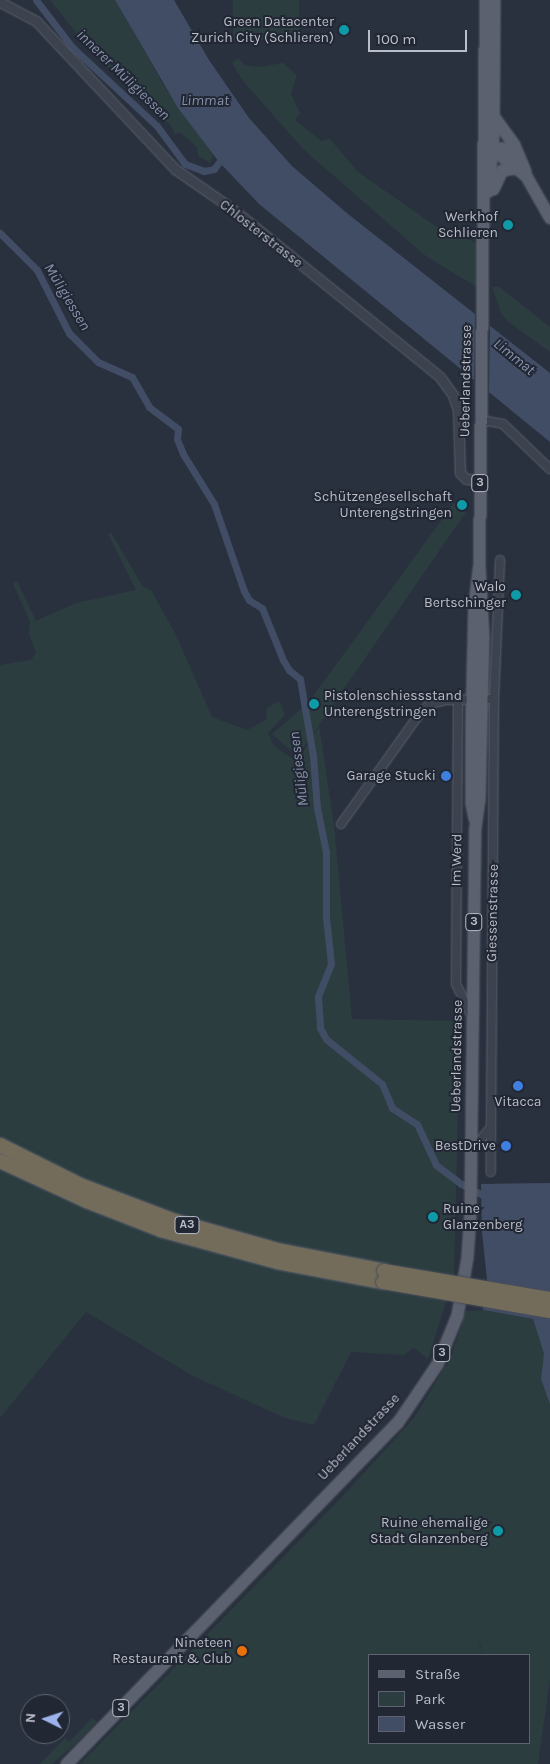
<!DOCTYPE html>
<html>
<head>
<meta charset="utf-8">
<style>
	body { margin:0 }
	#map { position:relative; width:550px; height:1764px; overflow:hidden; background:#29303e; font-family:Karla,sans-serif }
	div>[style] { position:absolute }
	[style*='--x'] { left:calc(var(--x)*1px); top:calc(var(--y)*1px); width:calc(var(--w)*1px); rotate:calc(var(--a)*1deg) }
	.green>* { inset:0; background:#2c3d40; transform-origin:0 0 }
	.water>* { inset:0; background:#414d65 }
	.pier>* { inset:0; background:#29303e }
	.canal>* { height:7px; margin:-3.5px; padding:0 3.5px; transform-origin:3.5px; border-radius:3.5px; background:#414d65 }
	.roads { filter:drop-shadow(0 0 1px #5b606c) drop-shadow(0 0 1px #5b606c) }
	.minor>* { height:8px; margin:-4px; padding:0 4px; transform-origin:4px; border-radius:4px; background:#3d434e }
	.tertiary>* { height:9px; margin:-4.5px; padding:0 4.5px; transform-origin:4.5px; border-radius:4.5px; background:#3d434e }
	.primary>* { height:11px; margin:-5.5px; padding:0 5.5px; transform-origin:5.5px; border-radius:5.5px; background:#5b616e }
	.motorway>* { height:14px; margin:-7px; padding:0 7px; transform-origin:7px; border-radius:7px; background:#736c5b }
	.bridges { filter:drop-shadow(0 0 1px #484d59) drop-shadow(0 0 1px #484d59) }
	.motorway-bridge>* { height:14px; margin:-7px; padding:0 7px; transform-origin:7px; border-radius:7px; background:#736c5b }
	.dots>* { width:14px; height:14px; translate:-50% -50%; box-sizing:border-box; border:2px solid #222734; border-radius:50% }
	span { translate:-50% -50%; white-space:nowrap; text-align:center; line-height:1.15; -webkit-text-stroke:4px #222734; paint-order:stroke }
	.shield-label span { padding:1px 4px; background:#222734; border:1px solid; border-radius:4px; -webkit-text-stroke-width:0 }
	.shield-label { font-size:12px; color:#babec9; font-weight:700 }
	.poi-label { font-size:14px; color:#babec9 }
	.right { translate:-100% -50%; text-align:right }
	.left { translate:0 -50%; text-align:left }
	.street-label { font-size:14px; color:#babec9 }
	.water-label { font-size:15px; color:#8692ac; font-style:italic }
	.legend { position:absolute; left:368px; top:1654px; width:162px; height:90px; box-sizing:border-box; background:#222734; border:1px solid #5f6370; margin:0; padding:6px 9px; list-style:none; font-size:15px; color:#babec9 }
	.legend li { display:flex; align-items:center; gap:10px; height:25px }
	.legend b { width:25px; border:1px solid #5f6370 }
	.north { position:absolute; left:20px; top:1694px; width:50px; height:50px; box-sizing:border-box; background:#222734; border:1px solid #5f6370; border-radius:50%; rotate:274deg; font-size:14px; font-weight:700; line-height:20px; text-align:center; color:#babec9 }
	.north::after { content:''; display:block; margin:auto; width:18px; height:22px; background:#9cb3eb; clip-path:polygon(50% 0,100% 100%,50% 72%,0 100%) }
	.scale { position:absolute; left:368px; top:30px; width:99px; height:22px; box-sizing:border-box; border:2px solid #babec9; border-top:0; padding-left:6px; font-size:15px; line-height:18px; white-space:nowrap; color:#babec9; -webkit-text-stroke:4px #222734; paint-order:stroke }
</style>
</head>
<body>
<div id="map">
	<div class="green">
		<i style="clip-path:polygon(50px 0,115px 0,166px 89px,213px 155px,210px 163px,198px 156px,197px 148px,190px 140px,180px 133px,175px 134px,169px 123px,162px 120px,140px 93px,94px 55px)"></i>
		<i style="left:233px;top:0;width:66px;height:40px"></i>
		<i style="clip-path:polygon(238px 58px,245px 65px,258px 67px,283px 63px,297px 75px,291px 94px,300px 113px,295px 120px,321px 141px,330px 139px,358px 172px,437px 227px,477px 243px,477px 287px,427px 257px,304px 150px,243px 81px,232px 63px)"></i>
		<i style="clip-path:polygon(492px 287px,499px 287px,550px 327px,550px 352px,507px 321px,501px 313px)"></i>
		<i style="clip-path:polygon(454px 503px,466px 512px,319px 725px,334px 825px,352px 1019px,460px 1021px,454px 1276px,428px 1359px,414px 1348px,403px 1355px,351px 1352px,314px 1425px,285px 1418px,193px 1376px,86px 1312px,0 1418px,0 665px,31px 660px,36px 652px,29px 634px,30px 621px,13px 584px,17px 581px,36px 621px,76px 603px,136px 590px,108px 534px,111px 532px,143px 587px,151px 590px,175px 633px,212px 717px,247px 730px,266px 720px,267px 708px,279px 701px,285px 715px,268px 733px,274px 746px,297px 762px,319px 726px,297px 756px,272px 734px,308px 703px)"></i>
		<i style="clip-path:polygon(evenodd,483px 1310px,533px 1319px,544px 1354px,550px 1404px,550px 1680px,538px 1764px,80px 1764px,340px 1499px,414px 1418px,451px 1357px,466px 1311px,483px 1310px,478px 1635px,483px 1655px,529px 1655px,529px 1743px,369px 1743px,369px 1655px,482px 1655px,478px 1635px)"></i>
		<i style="clip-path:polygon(92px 1718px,97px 1722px,73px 1746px,52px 1764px,40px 1764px,65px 1738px,69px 1742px)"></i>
	</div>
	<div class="water">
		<i style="clip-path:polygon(115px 0,174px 0,209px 60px,249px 118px,292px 166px,348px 214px,550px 373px,550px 442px,259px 204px,219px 162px,178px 108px)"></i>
		<i style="clip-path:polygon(550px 1183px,550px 1419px,550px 1404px,541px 1379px,544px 1354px,533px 1319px,483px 1310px,487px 1280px,482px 1232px,481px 1184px)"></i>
	</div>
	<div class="pier">
		<i style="clip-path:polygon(475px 311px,490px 323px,489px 394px,474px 382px)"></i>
	</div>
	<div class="canal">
		<i style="--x:36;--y:0;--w:59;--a:52.5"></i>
		<i style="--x:72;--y:47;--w:116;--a:42.9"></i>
		<i style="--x:157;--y:126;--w:47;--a:53.6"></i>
		<i style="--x:185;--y:164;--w:20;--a:20"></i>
		<i style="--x:204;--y:171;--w:10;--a:-11"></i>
		<i style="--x:214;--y:169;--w:9;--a:-54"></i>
		<i style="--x:0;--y:233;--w:52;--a:45"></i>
		<i style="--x:37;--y:270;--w:71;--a:63.1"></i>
		<i style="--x:69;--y:333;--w:41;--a:45"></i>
		<i style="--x:98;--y:362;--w:37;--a:24"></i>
		<i style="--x:132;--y:377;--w:34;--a:60"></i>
		<i style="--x:149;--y:407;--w:36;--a:37"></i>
		<i style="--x:178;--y:429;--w:10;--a:96"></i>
		<i style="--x:177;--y:439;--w:16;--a:68"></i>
		<i style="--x:183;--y:454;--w:59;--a:58.2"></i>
		<i style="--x:214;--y:504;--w:92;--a:71"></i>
		<i style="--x:244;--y:591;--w:10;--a:61"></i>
		<i style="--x:249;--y:600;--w:15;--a:32"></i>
		<i style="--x:262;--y:608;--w:56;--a:68"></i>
		<i style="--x:283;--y:660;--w:12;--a:59"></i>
		<i style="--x:289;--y:670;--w:14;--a:39"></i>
		<i style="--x:300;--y:679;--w:78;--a:80.4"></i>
		<i style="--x:313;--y:756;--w:52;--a:85.6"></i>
		<i style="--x:317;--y:808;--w:45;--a:78.4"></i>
		<i style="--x:326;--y:852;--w:65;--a:90"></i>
		<i style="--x:326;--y:917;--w:47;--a:83.9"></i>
		<i style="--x:331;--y:964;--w:35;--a:112"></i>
		<i style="--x:318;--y:997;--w:31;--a:86"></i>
		<i style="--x:320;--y:1028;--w:13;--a:61"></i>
		<i style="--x:326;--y:1039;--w:72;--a:38.8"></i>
		<i style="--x:382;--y:1084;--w:26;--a:67"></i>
		<i style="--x:392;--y:1108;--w:30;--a:33"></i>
		<i style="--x:417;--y:1124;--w:45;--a:65.1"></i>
		<i style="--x:436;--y:1165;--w:31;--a:37"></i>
		<i style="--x:461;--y:1184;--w:29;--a:27"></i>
	</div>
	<div class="roads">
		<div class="minor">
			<i style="--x:481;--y:420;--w:22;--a:10"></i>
			<i style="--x:503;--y:424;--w:65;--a:43.8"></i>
			<i style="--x:458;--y:699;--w:285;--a:90.4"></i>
			<i style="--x:456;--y:984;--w:37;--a:64"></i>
			<i style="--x:494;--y:699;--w:139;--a:-87.5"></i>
			<i style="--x:341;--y:824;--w:138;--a:-54.5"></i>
			<i style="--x:421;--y:712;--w:12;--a:-42"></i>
			<i style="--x:430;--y:704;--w:16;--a:-14"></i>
			<i style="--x:446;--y:700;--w:48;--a:-1.2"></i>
			<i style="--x:494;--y:699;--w:473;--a:90.4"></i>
			<i style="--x:472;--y:1151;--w:29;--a:-52"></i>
		</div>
		<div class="tertiary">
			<i style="--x:0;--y:2;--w:41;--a:27.8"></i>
			<i style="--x:36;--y:21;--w:203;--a:46.8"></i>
			<i style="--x:175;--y:169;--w:72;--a:34.8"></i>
			<i style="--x:234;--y:210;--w:265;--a:39"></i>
			<i style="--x:440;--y:377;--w:22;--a:54"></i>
			<i style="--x:453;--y:395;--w:16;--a:72"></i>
			<i style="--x:458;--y:410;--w:63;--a:88.2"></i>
			<i style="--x:460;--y:473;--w:8;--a:45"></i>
			<i style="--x:466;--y:479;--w:14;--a:4"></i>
		</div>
		<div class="primary">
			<i style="--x:494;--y:117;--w:34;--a:54"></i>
			<i style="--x:514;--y:145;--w:28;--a:67"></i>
			<i style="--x:489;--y:146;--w:48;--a:39"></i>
			<i style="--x:526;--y:176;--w:48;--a:60.3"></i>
			<i style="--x:487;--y:152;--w:15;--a:-16"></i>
			<i style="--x:501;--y:148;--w:19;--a:25"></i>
			<i style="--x:493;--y:189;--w:21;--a:-65"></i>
			<i style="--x:502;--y:170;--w:15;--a:-8"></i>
			<i style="--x:488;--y:191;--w:57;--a:-85"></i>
			<i style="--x:493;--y:134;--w:134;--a:-89.6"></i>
			<i style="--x:474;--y:818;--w:15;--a:-101"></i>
			<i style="--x:471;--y:803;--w:79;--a:-90"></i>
			<i style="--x:471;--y:724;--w:120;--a:-88.6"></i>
			<i style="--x:474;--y:604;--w:38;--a:-83"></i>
			<i style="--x:479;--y:566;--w:566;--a:-89.39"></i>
			<i style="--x:66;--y:1764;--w:475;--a:-45.9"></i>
			<i style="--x:397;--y:1423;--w:71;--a:-55.9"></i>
			<i style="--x:437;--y:1364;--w:53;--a:-67.8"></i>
			<i style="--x:457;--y:1315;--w:59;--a:-80.2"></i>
			<i style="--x:467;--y:1257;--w:44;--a:-86.1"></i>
			<i style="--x:470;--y:1213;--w:386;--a:-89.3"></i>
			<i style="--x:475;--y:827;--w:28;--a:-82"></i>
			<i style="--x:479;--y:799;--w:163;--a:-88.6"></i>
			<i style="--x:483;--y:636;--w:70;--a:-93.3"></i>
		</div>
		<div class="motorway">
			<i style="--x:0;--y:1145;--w:89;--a:26.6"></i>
			<i style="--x:80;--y:1185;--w:102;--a:20.8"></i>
			<i style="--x:175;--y:1221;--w:106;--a:15.9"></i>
			<i style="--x:277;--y:1250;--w:109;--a:11.1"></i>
			<i style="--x:0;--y:1161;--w:96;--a:24.7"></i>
			<i style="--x:87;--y:1201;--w:79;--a:21.4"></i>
			<i style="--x:161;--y:1230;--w:121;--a:15.3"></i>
			<i style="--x:278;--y:1262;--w:107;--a:10.8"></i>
		</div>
	</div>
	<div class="bridges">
		<div class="motorway-bridge">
			<i style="--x:384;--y:1271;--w:168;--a:9.6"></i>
			<i style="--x:383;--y:1282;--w:169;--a:9.9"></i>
		</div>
	</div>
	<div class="dots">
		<i style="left:344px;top:30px;background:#0f9aa8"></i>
		<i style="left:508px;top:225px;background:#0f9aa8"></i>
		<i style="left:462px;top:505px;background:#0f9aa8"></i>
		<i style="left:516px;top:595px;background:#0f9aa8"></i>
		<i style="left:314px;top:704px;background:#0f9aa8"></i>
		<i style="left:446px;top:776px;background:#3f7fe0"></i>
		<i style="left:518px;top:1086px;background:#3f7fe0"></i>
		<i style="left:506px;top:1146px;background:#3f7fe0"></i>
		<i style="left:433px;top:1217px;background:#0f9aa8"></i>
		<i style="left:498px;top:1531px;background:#0f9aa8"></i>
		<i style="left:242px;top:1651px;background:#e8710a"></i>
	</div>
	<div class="shield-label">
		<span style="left:480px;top:483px">3</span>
		<span style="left:474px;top:922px">3</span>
		<span style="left:187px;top:1225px">A3</span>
		<span style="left:442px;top:1353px">3</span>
		<span style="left:121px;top:1708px">3</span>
	</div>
	<div class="poi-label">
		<span class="right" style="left:334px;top:30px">Green Datacenter<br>Zurich City (Schlieren)</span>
		<span class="right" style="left:498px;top:225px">Werkhof<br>Schlieren</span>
		<span class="right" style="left:452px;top:505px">Schützengesellschaft<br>Unterengstringen</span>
		<span class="right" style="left:506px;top:595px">Walo<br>Bertschinger</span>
		<span class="left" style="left:324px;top:704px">Pistolenschiessstand<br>Unterengstringen</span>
		<span class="right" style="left:436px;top:776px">Garage Stucki</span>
		<span style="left:518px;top:1102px">Vitacca</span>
		<span class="right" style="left:496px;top:1146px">BestDrive</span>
		<span class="left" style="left:443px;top:1217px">Ruine<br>Glanzenberg</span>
		<span class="right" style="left:488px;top:1531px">Ruine ehemalige<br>Stadt Glanzenberg</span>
		<span class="right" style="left:232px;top:1651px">Nineteen<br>Restaurant &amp; Club</span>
	</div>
	<div class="street-label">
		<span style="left:261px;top:234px;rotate:38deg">Chlosterstrasse</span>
		<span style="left:466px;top:381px;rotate:-89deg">Ueberlandstrasse</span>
		<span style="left:457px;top:860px;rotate:-89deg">Im Werd</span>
		<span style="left:493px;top:913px;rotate:-89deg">Giessenstrasse</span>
		<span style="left:457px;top:1056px;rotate:-89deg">Ueberlandstrasse</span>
		<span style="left:359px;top:1437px;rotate:-47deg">Ueberlandstrasse</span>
	</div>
	<div class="water-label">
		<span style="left:123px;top:75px;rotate:44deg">innerer Müligiessen</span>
		<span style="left:205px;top:101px">Limmat</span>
		<span style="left:67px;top:297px;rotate:59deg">Müligiessen</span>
		<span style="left:514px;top:357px;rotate:39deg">Limmat</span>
		<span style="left:299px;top:769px;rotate:-97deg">Müligiessen</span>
	</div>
	<ul class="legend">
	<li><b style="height:6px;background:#5b616e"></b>Straße</li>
	<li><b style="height:14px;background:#2c3d40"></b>Park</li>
	<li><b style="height:14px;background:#414d65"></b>Wasser</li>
	</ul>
	<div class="north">N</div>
	<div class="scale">100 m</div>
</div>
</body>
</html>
